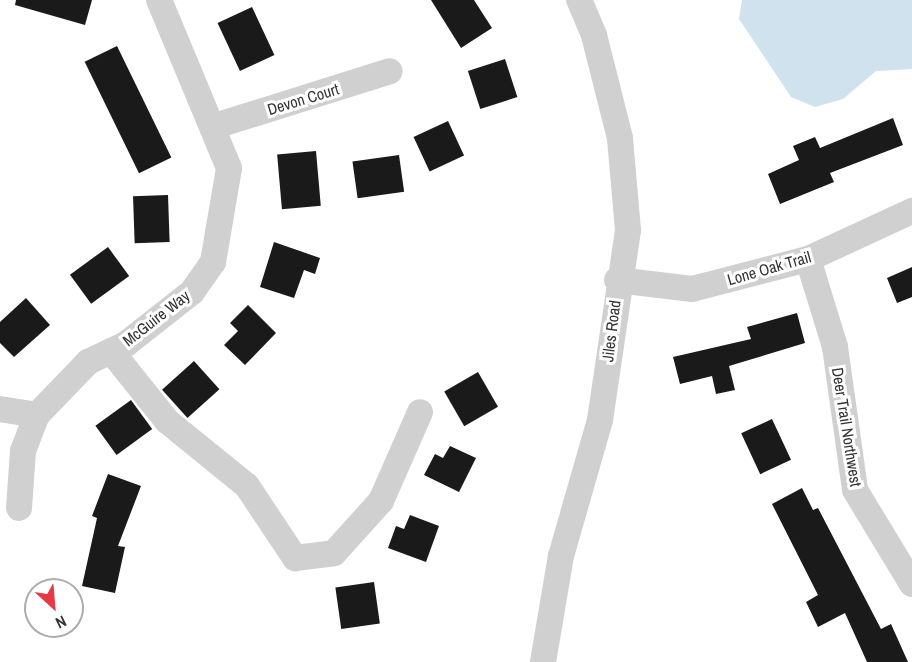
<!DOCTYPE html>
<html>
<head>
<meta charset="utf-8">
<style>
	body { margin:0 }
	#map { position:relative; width:912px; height:662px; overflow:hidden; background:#fff; font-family:"Archivo Narrow",sans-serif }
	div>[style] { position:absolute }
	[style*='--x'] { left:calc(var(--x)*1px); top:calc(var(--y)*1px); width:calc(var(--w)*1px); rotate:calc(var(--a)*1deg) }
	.water>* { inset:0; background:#cfe2ee }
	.building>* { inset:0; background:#1a1a1a; transform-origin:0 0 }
	.minor>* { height:26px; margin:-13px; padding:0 13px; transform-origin:13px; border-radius:13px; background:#d0d0d0 }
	span { translate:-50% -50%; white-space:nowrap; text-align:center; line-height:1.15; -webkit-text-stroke:6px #fff; paint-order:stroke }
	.street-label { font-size:16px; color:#333 }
	.north { position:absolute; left:24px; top:578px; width:60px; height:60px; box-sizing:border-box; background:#fff; border:2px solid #adadad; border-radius:50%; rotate:154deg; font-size:16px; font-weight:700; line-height:24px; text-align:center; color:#333 }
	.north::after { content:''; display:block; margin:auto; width:21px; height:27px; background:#e63946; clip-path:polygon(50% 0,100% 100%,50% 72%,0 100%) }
</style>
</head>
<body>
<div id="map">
	<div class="water">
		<i style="clip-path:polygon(742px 0,912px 0,912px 69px,876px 71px,843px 99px,815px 107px,791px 97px,739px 19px)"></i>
	</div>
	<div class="building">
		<i style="clip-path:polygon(16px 0,92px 0,85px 25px,15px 5px)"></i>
		<i style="clip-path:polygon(431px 0,474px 0,492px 28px,461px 48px)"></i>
		<i style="left:252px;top:7px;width:53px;height:38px;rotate:65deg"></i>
		<i style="left:117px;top:46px;width:124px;height:36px;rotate:64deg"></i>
		<i style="left:505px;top:59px;width:40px;height:39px;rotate:72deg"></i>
		<i style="clip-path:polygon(893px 118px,903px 145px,830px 173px,834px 182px,780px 204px,768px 174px,799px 160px,793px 146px,815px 137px,820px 148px)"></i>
		<i style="left:448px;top:121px;width:38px;height:38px;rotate:65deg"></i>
		<i style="left:316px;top:151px;width:55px;height:39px;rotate:85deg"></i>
		<i style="left:399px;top:155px;width:37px;height:47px;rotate:82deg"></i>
		<i style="left:168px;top:195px;width:47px;height:35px;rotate:88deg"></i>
		<i style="clip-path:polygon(274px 242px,320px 258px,315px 274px,304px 270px,294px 298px,260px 287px)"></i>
		<i style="left:108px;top:247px;width:36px;height:47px;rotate:54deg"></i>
		<i style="clip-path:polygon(912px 267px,912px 297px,897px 303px,887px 278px)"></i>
		<i style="clip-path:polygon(26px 298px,50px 325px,14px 357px,0 343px,0 322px)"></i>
		<i style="clip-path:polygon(248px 305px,276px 333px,245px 365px,224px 345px,238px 331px,230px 323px)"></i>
		<i style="clip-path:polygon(797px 313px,805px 343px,729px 366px,735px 390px,716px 394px,712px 376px,680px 384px,673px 357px,751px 339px,747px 327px)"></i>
		<i style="left:194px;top:361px;width:38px;height:43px;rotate:48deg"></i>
		<i style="left:478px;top:372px;width:40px;height:39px;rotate:60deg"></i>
		<i style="left:131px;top:400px;width:36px;height:44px;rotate:54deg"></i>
		<i style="left:772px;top:419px;width:45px;height:34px;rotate:65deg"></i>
		<i style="clip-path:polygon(450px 446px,476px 458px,459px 492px,424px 475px,435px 454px,443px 458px)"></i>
		<i style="clip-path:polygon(108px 474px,141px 486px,118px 546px,125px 547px,115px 593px,82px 586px,97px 518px,92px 516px)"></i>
		<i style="clip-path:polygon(802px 488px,813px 510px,818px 508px,881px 629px,891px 624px,908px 662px,867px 662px,845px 613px,818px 627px,806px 602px,818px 595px,772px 504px)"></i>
		<i style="clip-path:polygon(410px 515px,439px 526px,426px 562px,388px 548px,396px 526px,404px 529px)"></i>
		<i style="left:374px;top:582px;width:42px;height:39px;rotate:82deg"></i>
	</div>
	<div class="minor">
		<i style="--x:215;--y:126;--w:183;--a:-17.4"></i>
		<i style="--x:808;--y:259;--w:92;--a:72.9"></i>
		<i style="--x:835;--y:347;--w:144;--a:82"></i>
		<i style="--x:855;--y:490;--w:110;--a:58.8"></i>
		<i style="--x:617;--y:280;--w:76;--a:6.8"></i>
		<i style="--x:692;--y:289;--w:120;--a:-14.5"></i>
		<i style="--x:808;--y:259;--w:115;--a:-24.8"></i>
		<i style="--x:111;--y:351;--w:90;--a:51.3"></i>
		<i style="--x:167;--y:421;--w:103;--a:39.1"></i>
		<i style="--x:247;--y:486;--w:87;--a:56.3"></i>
		<i style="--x:295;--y:558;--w:39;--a:-7"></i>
		<i style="--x:334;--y:553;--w:70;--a:-47.9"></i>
		<i style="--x:381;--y:501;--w:97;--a:-66.3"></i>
		<i style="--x:0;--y:409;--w:37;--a:9"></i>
		<i style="--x:19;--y:508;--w:57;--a:-86"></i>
		<i style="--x:23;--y:451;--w:39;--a:-69"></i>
		<i style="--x:37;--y:415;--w:74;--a:-46.1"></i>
		<i style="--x:88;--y:362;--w:42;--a:-25.3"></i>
		<i style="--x:126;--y:344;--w:84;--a:-38.2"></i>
		<i style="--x:192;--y:292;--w:37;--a:-55"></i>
		<i style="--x:213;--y:262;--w:95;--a:-80.3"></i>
		<i style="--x:229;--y:168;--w:182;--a:-112.6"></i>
		<i style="--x:543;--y:662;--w:108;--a:-80.4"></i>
		<i style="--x:561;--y:556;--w:141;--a:-74"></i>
		<i style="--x:600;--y:420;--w:192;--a:-81.6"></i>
		<i style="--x:628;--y:230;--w:92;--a:-95"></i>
		<i style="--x:620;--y:138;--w:106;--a:-104.2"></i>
		<i style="--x:594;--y:35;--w:38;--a:-113"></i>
	</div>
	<div class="street-label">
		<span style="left:303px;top:99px;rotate:-17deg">Devon Court</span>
		<span style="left:769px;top:268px;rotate:-16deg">Lone Oak Trail</span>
		<span style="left:156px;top:318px;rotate:-38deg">McGuire Way</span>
		<span style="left:611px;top:331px;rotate:-83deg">Jiles Road</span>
		<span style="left:847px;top:427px;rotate:81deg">Deer Trail Northwest</span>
	</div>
	<div class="north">N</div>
</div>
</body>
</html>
